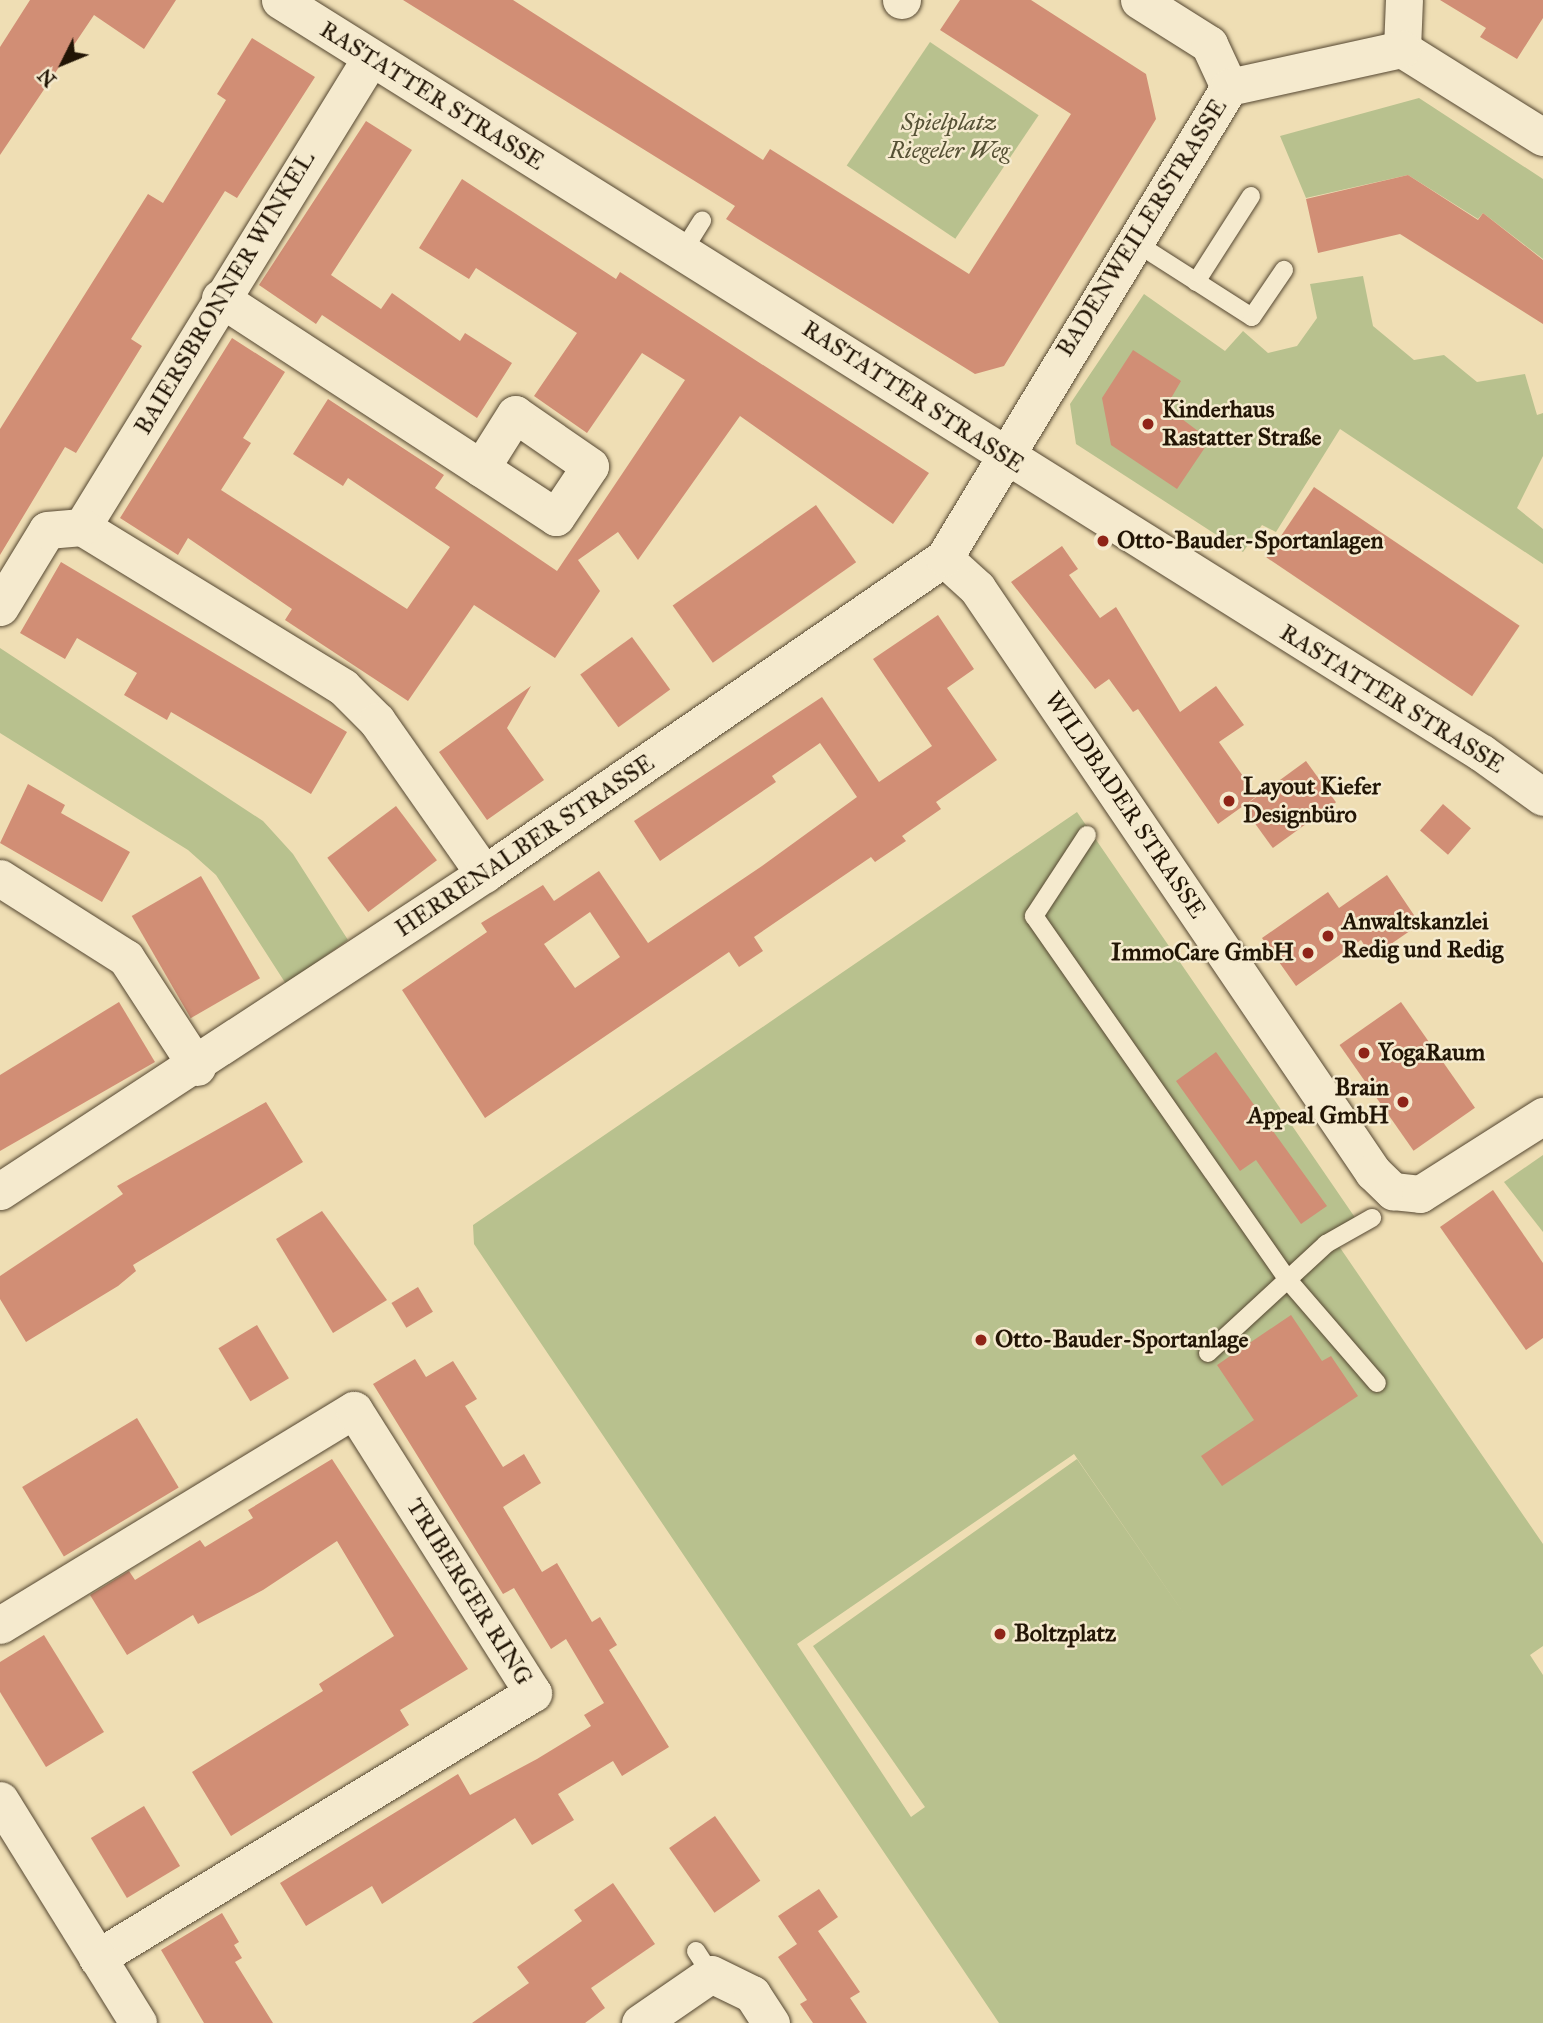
<!DOCTYPE html>
<html>
<head>
<meta charset="utf-8">
<style>
	body { margin:0 }
	#map { position:relative; width:1543px; height:2023px; overflow:hidden; background:#efdeb4; font-family:"IM FELL Great Primer",serif }
	div>[style] { position:absolute }
	[style*='--x'] { left:calc(var(--x)*1px); top:calc(var(--y)*1px); width:calc(var(--w)*1px); rotate:calc(var(--a)*1deg) }
	.green>* { inset:0; background:#b8c18e; transform-origin:0 0 }
	.building>* { inset:0; background:#d18e75; transform-origin:0 0 }
	.roads { filter:drop-shadow(0 0 2px #554731) drop-shadow(0 0 2px #554731) }
	.service>* { height:18px; margin:-9px; padding:0 9px; transform-origin:9px; border-radius:9px; background:#f5eace }
	.minor>* { height:37px; margin:-18.5px; padding:0 18.5px; transform-origin:18.5px; border-radius:18.5px; background:#f5eace }
	.dots>* { width:19px; height:19px; translate:-50% -50%; box-sizing:border-box; border:4px solid #f5eace; border-radius:50% }
	span { translate:-50% -50%; white-space:nowrap; text-align:center; line-height:1.15; -webkit-text-stroke:5px #f5eace; paint-order:stroke }
	.street-label { font-size:24px; color:#221505 }
	.park-label { font-size:24px; color:#565135; font-style:italic }
	.poi-label { font-size:24px; color:#221505; font-weight:700 }
	.left { translate:0 -50%; text-align:left }
	.right { translate:-100% -50%; text-align:right }
	.north { position:absolute; left:28px; top:28px; width:70px; height:70px; -webkit-text-stroke:5px #f5eace; paint-order:stroke; rotate:227deg; font-size:19px; font-weight:700; line-height:28px; text-align:center; color:#221505 }
	.north::after { content:''; display:block; margin:auto; width:24px; height:32px; background:#221505; clip-path:polygon(50% 0,100% 100%,50% 72%,0 100%) }
</style>
</head>
<body>
<div id="map">
	<div class="green">
		<i style="left:930px;top:42px;width:131px;height:149px;rotate:34deg"></i>
		<i style="clip-path:polygon(1419px 98px,1543px 179px,1543px 259px,1483px 213px,1478px 219px,1408px 175px,1306px 198px,1280px 136px)"></i>
		<i style="clip-path:polygon(1363px 276px,1373px 326px,1414px 360px,1444px 355px,1477px 382px,1525px 374px,1537px 415px,1543px 413px,1543px 456px,1517px 508px,1543px 529px,1543px 564px,1340px 429px,1276px 532px,1262px 525px,1243px 552px,1076px 444px,1070px 404px,1144px 294px,1225px 351px,1243px 331px,1268px 353px,1297px 346px,1317px 318px,1310px 284px)"></i>
		<i style="clip-path:polygon(0 648px,263px 821px,293px 854px,348px 940px,286px 984px,216px 875px,188px 850px,0 733px)"></i>
		<i style="clip-path:polygon(evenodd,1077px 812px,1356px 1219px,1332px 1236px,1543px 1544px,1543px 1646px,1530px 1655px,1543px 1675px,1543px 2023px,999px 2023px,474px 1244px,473px 1225px,1077px 812px,1074px 1454px,1189px 1621px,1077px 1459px,813px 1646px,925px 1807px,911px 1817px,797px 1644px,1074px 1454px)"></i>
		<i style="clip-path:polygon(1543px 1155px,1543px 1232px,1504px 1182px)"></i>
	</div>
	<div class="building">
		<i style="clip-path:polygon(30px 0,176px 0,144px 49px,94px 15px,0 155px,0 47px)"></i>
		<i style="clip-path:polygon(403px 0,513px 0,763px 160px,770px 149px,969px 274px,1071px 114px,940px 30px,960px 0,1031px 0,1146px 74px,1156px 119px,1004px 366px,975px 374px,726px 219px,735px 206px)"></i>
		<i style="clip-path:polygon(1440px 0,1543px 0,1543px 18px,1517px 59px,1480px 37px,1486px 28px)"></i>
		<i style="clip-path:polygon(252px 38px,315px 77px,237px 198px,225px 191px,131px 339px,142px 346px,76px 453px,65px 447px,0 555px,0 429px,148px 194px,163px 203px,226px 100px,217px 94px)"></i>
		<i style="clip-path:polygon(366px 121px,412px 150px,331px 275px,381px 309px,392px 293px,460px 341px,465px 333px,512px 363px,477px 418px,322px 315px,316px 324px,259px 285px)"></i>
		<i style="clip-path:polygon(1408px 175px,1478px 220px,1483px 213px,1543px 260px,1543px 324px,1400px 234px,1318px 253px,1306px 199px)"></i>
		<i style="clip-path:polygon(462px 179px,616px 279px,620px 272px,929px 473px,893px 524px,740px 416px,638px 560px,618px 532px,578px 560px,600px 591px,555px 658px,474px 605px,408px 701px,285px 620px,292px 609px,188px 538px,178px 555px,120px 518px,232px 338px,285px 372px,243px 438px,251px 443px,221px 490px,407px 609px,450px 547px,348px 478px,343px 486px,293px 454px,328px 399px,444px 475px,435px 488px,557px 571px,685px 380px,642px 353px,587px 433px,534px 396px,577px 333px,476px 268px,469px 279px,419px 248px)"></i>
		<i style="clip-path:polygon(1133px 350px,1181px 381px,1166px 407px,1210px 440px,1177px 489px,1111px 445px,1102px 398px)"></i>
		<i style="left:1314px;top:487px;width:248px;height:85px;rotate:34deg"></i>
		<i style="left:816px;top:505px;width:70px;height:175px;rotate:55deg"></i>
		<i style="clip-path:polygon(1062px 546px,1078px 569px,1069px 575px,1100px 618px,1116px 607px,1180px 712px,1216px 686px,1244px 725px,1219px 742px,1257px 796px,1218px 824px,1138px 709px,1133px 712px,1109px 679px,1095px 689px,1011px 582px)"></i>
		<i style="clip-path:polygon(61px 562px,347px 732px,311px 794px,171px 712px,167px 720px,124px 695px,137px 673px,77px 638px,65px 659px,20px 633px)"></i>
		<i style="clip-path:polygon(evenodd,938px 615px,974px 669px,947px 688px,997px 760px,936px 802px,941px 809px,902px 836px,906px 841px,875px 862px,871px 857px,754px 937px,763px 951px,739px 967px,729px 952px,485px 1118px,402px 990px,487px 932px,481px 923px,543px 885px,554px 901px,599px 871px,648px 943px,762px 866px,857px 797px,820px 743px,772px 776px,776px 782px,660px 861px,634px 821px,822px 697px,879px 782px,932px 746px,873px 659px,938px 615px,590px 912px,620px 957px,575px 988px,544px 944px,590px 912px)"></i>
		<i style="left:632px;top:637px;width:65px;height:64px;rotate:54deg"></i>
		<i style="clip-path:polygon(531px 686px,507px 728px,544px 780px,487px 820px,439px 752px)"></i>
		<i style="left:1306px;top:761px;width:51px;height:78px;rotate:54deg"></i>
		<i style="clip-path:polygon(28px 784px,65px 805px,61px 813px,130px 852px,102px 902px,0 843px)"></i>
		<i style="left:1443px;top:804px;width:37px;height:35px;rotate:41deg"></i>
		<i style="left:396px;top:806px;width:68px;height:86px;rotate:53deg"></i>
		<i style="clip-path:polygon(1387px 875px,1420px 924px,1372px 957px,1361px 940px,1296px 986px,1262px 938px,1328px 892px,1339px 908px)"></i>
		<i style="left:201px;top:876px;width:118px;height:80px;rotate:60deg"></i>
		<i style="clip-path:polygon(119px 1002px,155px 1062px,0 1151px,0 1075px)"></i>
		<i style="left:1401px;top:1002px;width:129px;height:75px;rotate:55deg"></i>
		<i style="clip-path:polygon(1216px 1052px,1327px 1206px,1301px 1224px,1256px 1160px,1240px 1171px,1176px 1081px)"></i>
		<i style="clip-path:polygon(266px 1102px,303px 1162px,133px 1265px,136px 1271px,118px 1286px,26px 1342px,0 1299px,0 1276px,123px 1194px,117px 1186px)"></i>
		<i style="clip-path:polygon(1493px 1190px,1543px 1263px,1543px 1338px,1526px 1350px,1440px 1227px)"></i>
		<i style="clip-path:polygon(322px 1211px,387px 1300px,333px 1333px,276px 1239px)"></i>
		<i style="left:418px;top:1287px;width:29px;height:31px;rotate:59deg"></i>
		<i style="clip-path:polygon(1291px 1315px,1322px 1361px,1331px 1356px,1358px 1396px,1222px 1486px,1201px 1456px,1254px 1420px,1217px 1365px)"></i>
		<i style="left:257px;top:1325px;width:62px;height:45px;rotate:59deg"></i>
		<i style="clip-path:polygon(415px 1359px,426px 1377px,453px 1361px,477px 1399px,465px 1406px,503px 1467px,524px 1454px,541px 1483px,503px 1507px,542px 1572px,557px 1563px,592px 1622px,600px 1617px,617px 1645px,609px 1650px,669px 1747px,622px 1776px,613px 1761px,558px 1794px,574px 1820px,532px 1845px,515px 1818px,382px 1904px,372px 1886px,306px 1926px,280px 1883px,458px 1774px,470px 1795px,537px 1759px,591px 1726px,584px 1715px,604px 1703px,566px 1639px,551px 1649px,514px 1588px,503px 1594px,373px 1384px)"></i>
		<i style="left:137px;top:1418px;width:81px;height:134px;rotate:59deg"></i>
		<i style="clip-path:polygon(332px 1459px,468px 1669px,400px 1710px,409px 1725px,231px 1836px,192px 1772px,323px 1691px,319px 1684px,394px 1636px,337px 1541px,263px 1590px,198px 1624px,193px 1615px,127px 1655px,90px 1595px,129px 1571px,135px 1580px,200px 1540px,205px 1547px,253px 1518px,248px 1510px)"></i>
		<i style="clip-path:polygon(44px 1635px,104px 1732px,46px 1767px,0 1692px,0 1662px)"></i>
		<i style="left:144px;top:1806px;width:70px;height:62px;rotate:59deg"></i>
		<i style="left:715px;top:1816px;width:79px;height:56px;rotate:55deg"></i>
		<i style="clip-path:polygon(613px 1883px,655px 1944px,591px 1988px,605px 2008px,585px 2023px,472px 2023px,529px 1983px,517px 1967px,582px 1921px,574px 1910px)"></i>
		<i style="clip-path:polygon(819px 1889px,838px 1917px,818px 1931px,860px 1992px,850px 1998px,867px 2023px,813px 2023px,800px 2004px,807px 2000px,778px 1957px,797px 1944px,778px 1916px)"></i>
		<i style="clip-path:polygon(222px 1913px,239px 1942px,234px 1945px,242px 1958px,235px 1962px,273px 2023px,204px 2023px,161px 1950px)"></i>
	</div>
	<div class="roads">
		<div class="service">
			<i style="--x:1133;--y:241;--w:141;--a:32.6"></i>
			<i style="--x:1252;--y:317;--w:57;--a:-55.8"></i>
			<i style="--x:683;--y:251;--w:36;--a:-58"></i>
			<i style="--x:1196;--y:282;--w:102;--a:-57.4"></i>
			<i style="--x:1087;--y:835;--w:97;--a:123.2"></i>
			<i style="--x:1034;--y:916;--w:444;--a:55.1"></i>
			<i style="--x:1288;--y:1280;--w:136;--a:49.2"></i>
			<i style="--x:1208;--y:1353;--w:161;--a:-42.7"></i>
			<i style="--x:1326;--y:1244;--w:53;--a:-29.5"></i>
			<i style="--x:696;--y:1951;--w:27;--a:57"></i>
		</div>
		<div class="minor">
			<i style="--x:280;--y:0;--w:1418;--a:32.07"></i>
			<i style="--x:1482;--y:753;--w:75;--a:35.8"></i>
			<i style="--x:901;--y:0;--w:1;--a:0"></i>
			<i style="--x:1139;--y:0;--w:83;--a:32.2"></i>
			<i style="--x:1209;--y:44;--w:47;--a:65.1"></i>
			<i style="--x:1402;--y:49;--w:166;--a:32"></i>
			<i style="--x:1402;--y:49;--w:49;--a:-87.7"></i>
			<i style="--x:370;--y:59;--w:550;--a:121.61"></i>
			<i style="--x:82;--y:527;--w:306;--a:31.5"></i>
			<i style="--x:343;--y:687;--w:48;--a:45"></i>
			<i style="--x:377;--y:721;--w:187;--a:55"></i>
			<i style="--x:220;--y:298;--w:401;--a:33.1"></i>
			<i style="--x:556;--y:517;--w:61;--a:-56.3"></i>
			<i style="--x:590;--y:466;--w:91;--a:-145.3"></i>
			<i style="--x:515;--y:414;--w:64;--a:122.2"></i>
			<i style="--x:944;--y:558;--w:45;--a:42.3"></i>
			<i style="--x:977;--y:588;--w:706;--a:55.86"></i>
			<i style="--x:1373;--y:1172;--w:28;--a:44"></i>
			<i style="--x:1393;--y:1191;--w:27;--a:6"></i>
			<i style="--x:1420;--y:1194;--w:146;--a:-32.4"></i>
			<i style="--x:0;--y:607;--w:90;--a:-58.6"></i>
			<i style="--x:47;--y:530;--w:35;--a:-5"></i>
			<i style="--x:0;--y:878;--w:149;--a:32.4"></i>
			<i style="--x:126;--y:958;--w:130;--a:56.9"></i>
			<i style="--x:0;--y:1191;--w:579;--a:-33.22"></i>
			<i style="--x:484;--y:874;--w:558;--a:-34.49"></i>
			<i style="--x:944;--y:558;--w:551;--a:-58.82"></i>
			<i style="--x:1229;--y:87;--w:177;--a:-12.4"></i>
			<i style="--x:0;--y:1625;--w:414;--a:-31.3"></i>
			<i style="--x:354;--y:1410;--w:335;--a:57.7"></i>
			<i style="--x:533;--y:1693;--w:510;--a:148.71"></i>
			<i style="--x:0;--y:1800;--w:262;--a:58.2"></i>
			<i style="--x:640;--y:2023;--w:86;--a:-34.6"></i>
			<i style="--x:711;--y:1974;--w:46;--a:26"></i>
			<i style="--x:752;--y:1994;--w:35;--a:57"></i>
		</div>
	</div>
	<div class="dots">
		<i style="left:1148px;top:424px;background:#8f2418"></i>
		<i style="left:1103px;top:541px;background:#8f2418"></i>
		<i style="left:1229px;top:801px;background:#8f2418"></i>
		<i style="left:1328px;top:936px;background:#8f2418"></i>
		<i style="left:1308px;top:953px;background:#8f2418"></i>
		<i style="left:1364px;top:1053px;background:#8f2418"></i>
		<i style="left:1403px;top:1102px;background:#8f2418"></i>
		<i style="left:981px;top:1340px;background:#8f2418"></i>
		<i style="left:1000px;top:1634px;background:#8f2418"></i>
	</div>
	<div class="street-label">
		<span style="left:432px;top:96px;rotate:32deg">RASTATTER STRASSE</span>
		<span style="left:1142px;top:228px;rotate:-58deg">BADENWEILERSTRASSE</span>
		<span style="left:225px;top:293px;rotate:-59deg">BAIERSBRONNER WINKEL</span>
		<span style="left:913px;top:397px;rotate:33deg">RASTATTER STRASSE</span>
		<span style="left:1392px;top:699px;rotate:32deg">RASTATTER STRASSE</span>
		<span style="left:1125px;top:805px;rotate:56deg">WILDBADER STRASSE</span>
		<span style="left:525px;top:846px;rotate:-34deg">HERRENALBER STRASSE</span>
		<span style="left:469px;top:1592px;rotate:58deg">TRIBERGER RING</span>
	</div>
	<div class="park-label">
		<span style="left:949px;top:137px">Spielplatz<br>Riegeler Weg</span>
	</div>
	<div class="poi-label">
		<span class="left" style="left:1162px;top:424px">Kinderhaus<br>Rastatter Straße</span>
		<span class="left" style="left:1117px;top:541px">Otto-Bauder-Sportanlagen</span>
		<span class="left" style="left:1243px;top:801px">Layout Kiefer<br>Designbüro</span>
		<span class="left" style="left:1342px;top:936px">Anwaltskanzlei<br>Redig und Redig</span>
		<span class="right" style="left:1294px;top:953px">ImmoCare GmbH</span>
		<span class="left" style="left:1378px;top:1053px">YogaRaum</span>
		<span class="right" style="left:1389px;top:1102px">Brain<br>Appeal GmbH</span>
		<span class="left" style="left:995px;top:1340px">Otto-Bauder-Sportanlage</span>
		<span class="left" style="left:1014px;top:1634px">Boltzplatz</span>
	</div>
	<div class="north">N</div>
</div>
</body>
</html>
